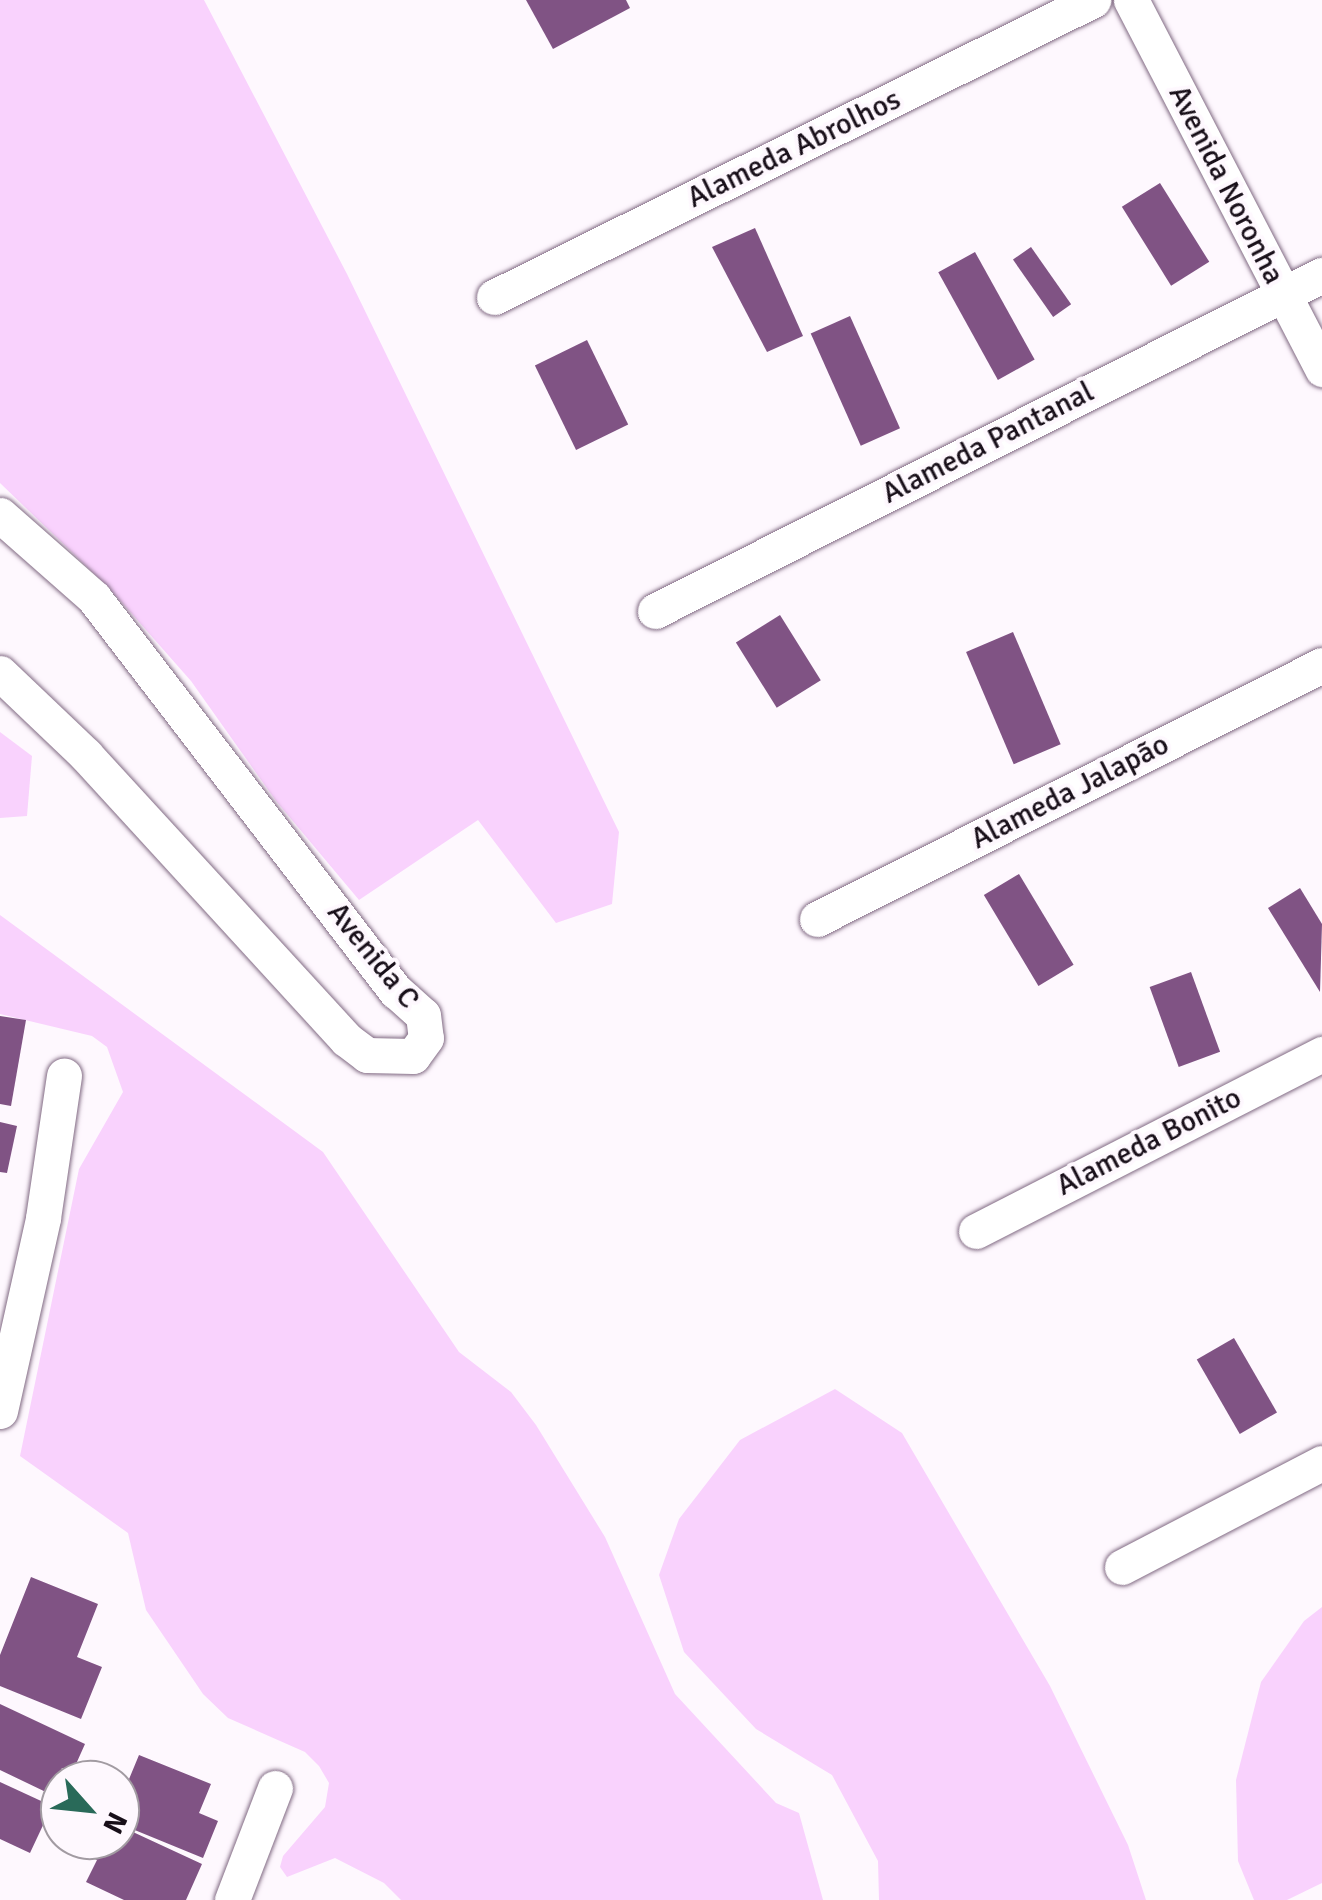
<!DOCTYPE html>
<html>
<head>
<meta charset="utf-8">
<style>
	body { margin:0 }
	#map { position:relative; width:1322px; height:1900px; overflow:hidden; background:#fef8fe; font-family:Signika,sans-serif }
	div>[style] { position:absolute }
	[style*='--x'] { left:calc(var(--x)*1px); top:calc(var(--y)*1px); width:calc(var(--w)*1px); rotate:calc(var(--a)*1deg) }
	.green>* { inset:0; background:#f9d2fd }
	.building>* { inset:0; background:#805384; transform-origin:0 0 }
	.roads { filter:drop-shadow(0 0 2px #816a83) drop-shadow(0 0 2px #816a83) }
	.street>* { height:35px; margin:-17.5px; padding:0 17.5px; transform-origin:17.5px; border-radius:17.5px; background:#fff }
	span { translate:-50% -50%; white-space:nowrap; text-align:center; line-height:1.15; -webkit-text-stroke:8px #fef8fe; paint-order:stroke }
	.street-label { font-size:30px; color:#180f19 }
	.north { position:absolute; left:40px; top:1760px; width:100px; height:100px; box-sizing:border-box; background:#fef8fe; border:2px solid #a29ba2; border-radius:50%; rotate:117deg; font-size:28px; font-weight:700; line-height:40px; text-align:center; color:#180f19 }
	.north::after { content:''; display:block; margin:auto; width:35px; height:45px; background:#296a59; clip-path:polygon(50% 0,100% 100%,50% 72%,0 100%) }
</style>
</head>
<body>
<div id="map">
	<div class="green">
		<i style="clip-path:polygon(0 0,204px 0,347px 274px,619px 832px,612px 904px,556px 923px,478px 820px,359px 900px,276px 801px,191px 681px,109px 588px,0 483px)"></i>
		<i style="clip-path:polygon(0 732px,32px 756px,27px 816px,0 818px)"></i>
		<i style="clip-path:polygon(0 915px,323px 1152px,459px 1352px,511px 1392px,536px 1425px,605px 1537px,675px 1694px,776px 1803px,799px 1813px,823px 1900px,401px 1900px,384px 1883px,335px 1858px,287px 1877px,280px 1867px,283px 1856px,325px 1807px,329px 1783px,319px 1766px,305px 1752px,228px 1718px,203px 1694px,146px 1610px,128px 1533px,20px 1456px,79px 1169px,123px 1092px,107px 1047px,92px 1036px,0 1014px)"></i>
		<i style="clip-path:polygon(835px 1389px,902px 1433px,1050px 1686px,1128px 1845px,1146px 1900px,879px 1900px,878px 1861px,832px 1775px,756px 1729px,684px 1652px,659px 1575px,679px 1519px,740px 1440px)"></i>
		<i style="clip-path:polygon(1322px 1607px,1322px 1883px,1287px 1900px,1254px 1900px,1238px 1861px,1236px 1780px,1261px 1682px,1304px 1621px)"></i>
	</div>
	<div class="building">
		<i style="clip-path:polygon(526px 0,626px 0,630px 8px,553px 49px)"></i>
		<i style="left:1160px;top:183px;width:93px;height:45px;rotate:58deg"></i>
		<i style="clip-path:polygon(755px 228px,803px 336px,767px 352px,712px 247px)"></i>
		<i style="left:1031px;top:247px;width:70px;height:22px;rotate:55deg"></i>
		<i style="left:975px;top:252px;width:123px;height:42px;rotate:61deg"></i>
		<i style="left:850px;top:316px;width:123px;height:43px;rotate:66deg"></i>
		<i style="left:587px;top:340px;width:94px;height:58px;rotate:64deg"></i>
		<i style="left:780px;top:615px;width:77px;height:52px;rotate:58deg"></i>
		<i style="left:1013px;top:632px;width:122px;height:51px;rotate:67deg"></i>
		<i style="left:1019px;top:874px;width:106px;height:41px;rotate:59deg"></i>
		<i style="clip-path:polygon(1300px 888px,1322px 924px,1320px 992px,1268px 908px)"></i>
		<i style="left:1191px;top:972px;width:85px;height:44px;rotate:70deg"></i>
		<i style="clip-path:polygon(0 1016px,26px 1020px,11px 1106px,0 1104px)"></i>
		<i style="clip-path:polygon(0 1122px,17px 1126px,7px 1173px,0 1172px)"></i>
		<i style="left:1234px;top:1338px;width:86px;height:43px;rotate:60deg"></i>
		<i style="clip-path:polygon(31px 1577px,98px 1604px,77px 1657px,102px 1667px,81px 1719px,0 1686px,0 1655px)"></i>
		<i style="clip-path:polygon(0 1704px,85px 1744px,72px 1773px,62px 1768px,50px 1794px,0 1770px)"></i>
		<i style="clip-path:polygon(139px 1755px,211px 1784px,199px 1813px,218px 1821px,203px 1858px,120px 1824px,120px 1781px,127px 1784px)"></i>
		<i style="clip-path:polygon(0 1782px,52px 1806px,30px 1853px,0 1839px)"></i>
		<i style="clip-path:polygon(120px 1826px,202px 1864px,186px 1900px,124px 1900px,86px 1882px,97px 1860px,87px 1855px,94px 1840px,120px 1840px)"></i>
	</div>
	<div class="roads">
		<div class="street">
			<i style="--x:1131;--y:0;--w:416;--a:62.6"></i>
			<i style="--x:494;--y:297;--w:669;--a:-26.37"></i>
			<i style="--x:0;--y:515;--w:125;--a:41.4"></i>
			<i style="--x:94;--y:598;--w:496;--a:52.5"></i>
			<i style="--x:396;--y:991;--w:36;--a:42"></i>
			<i style="--x:423;--y:1015;--w:23;--a:83"></i>
			<i style="--x:426;--y:1038;--w:22;--a:126"></i>
			<i style="--x:413;--y:1056;--w:46;--a:-178.8"></i>
			<i style="--x:367;--y:1055;--w:26;--a:-143"></i>
			<i style="--x:346;--y:1039;--w:385;--a:-132.5"></i>
			<i style="--x:86;--y:755;--w:119;--a:-136.4"></i>
			<i style="--x:655;--y:611;--w:747;--a:-26.74"></i>
			<i style="--x:817;--y:919;--w:565;--a:-26.7"></i>
			<i style="--x:976;--y:1231;--w:389;--a:-27.1"></i>
			<i style="--x:0;--y:1411;--w:198;--a:-77.4"></i>
			<i style="--x:43;--y:1218;--w:144;--a:-81.6"></i>
			<i style="--x:1122;--y:1567;--w:225;--a:-27.5"></i>
			<i style="--x:232;--y:1900;--w:120;--a:-69"></i>
		</div>
	</div>
	<div class="street-label">
		<span style="left:794px;top:149px;rotate:-26deg">Alameda Abrolhos</span>
		<span style="left:1226px;top:185px;rotate:63deg">Avenida Noronha</span>
		<span style="left:988px;top:443px;rotate:-27deg">Alameda Pantanal</span>
		<span style="left:1070px;top:792px;rotate:-27deg">Alameda Jalapão</span>
		<span style="left:373px;top:956px;rotate:51deg">Avenida C</span>
		<span style="left:1149px;top:1142px;rotate:-27deg">Alameda Bonito</span>
	</div>
	<div class="north">N</div>
</div>
</body>
</html>
